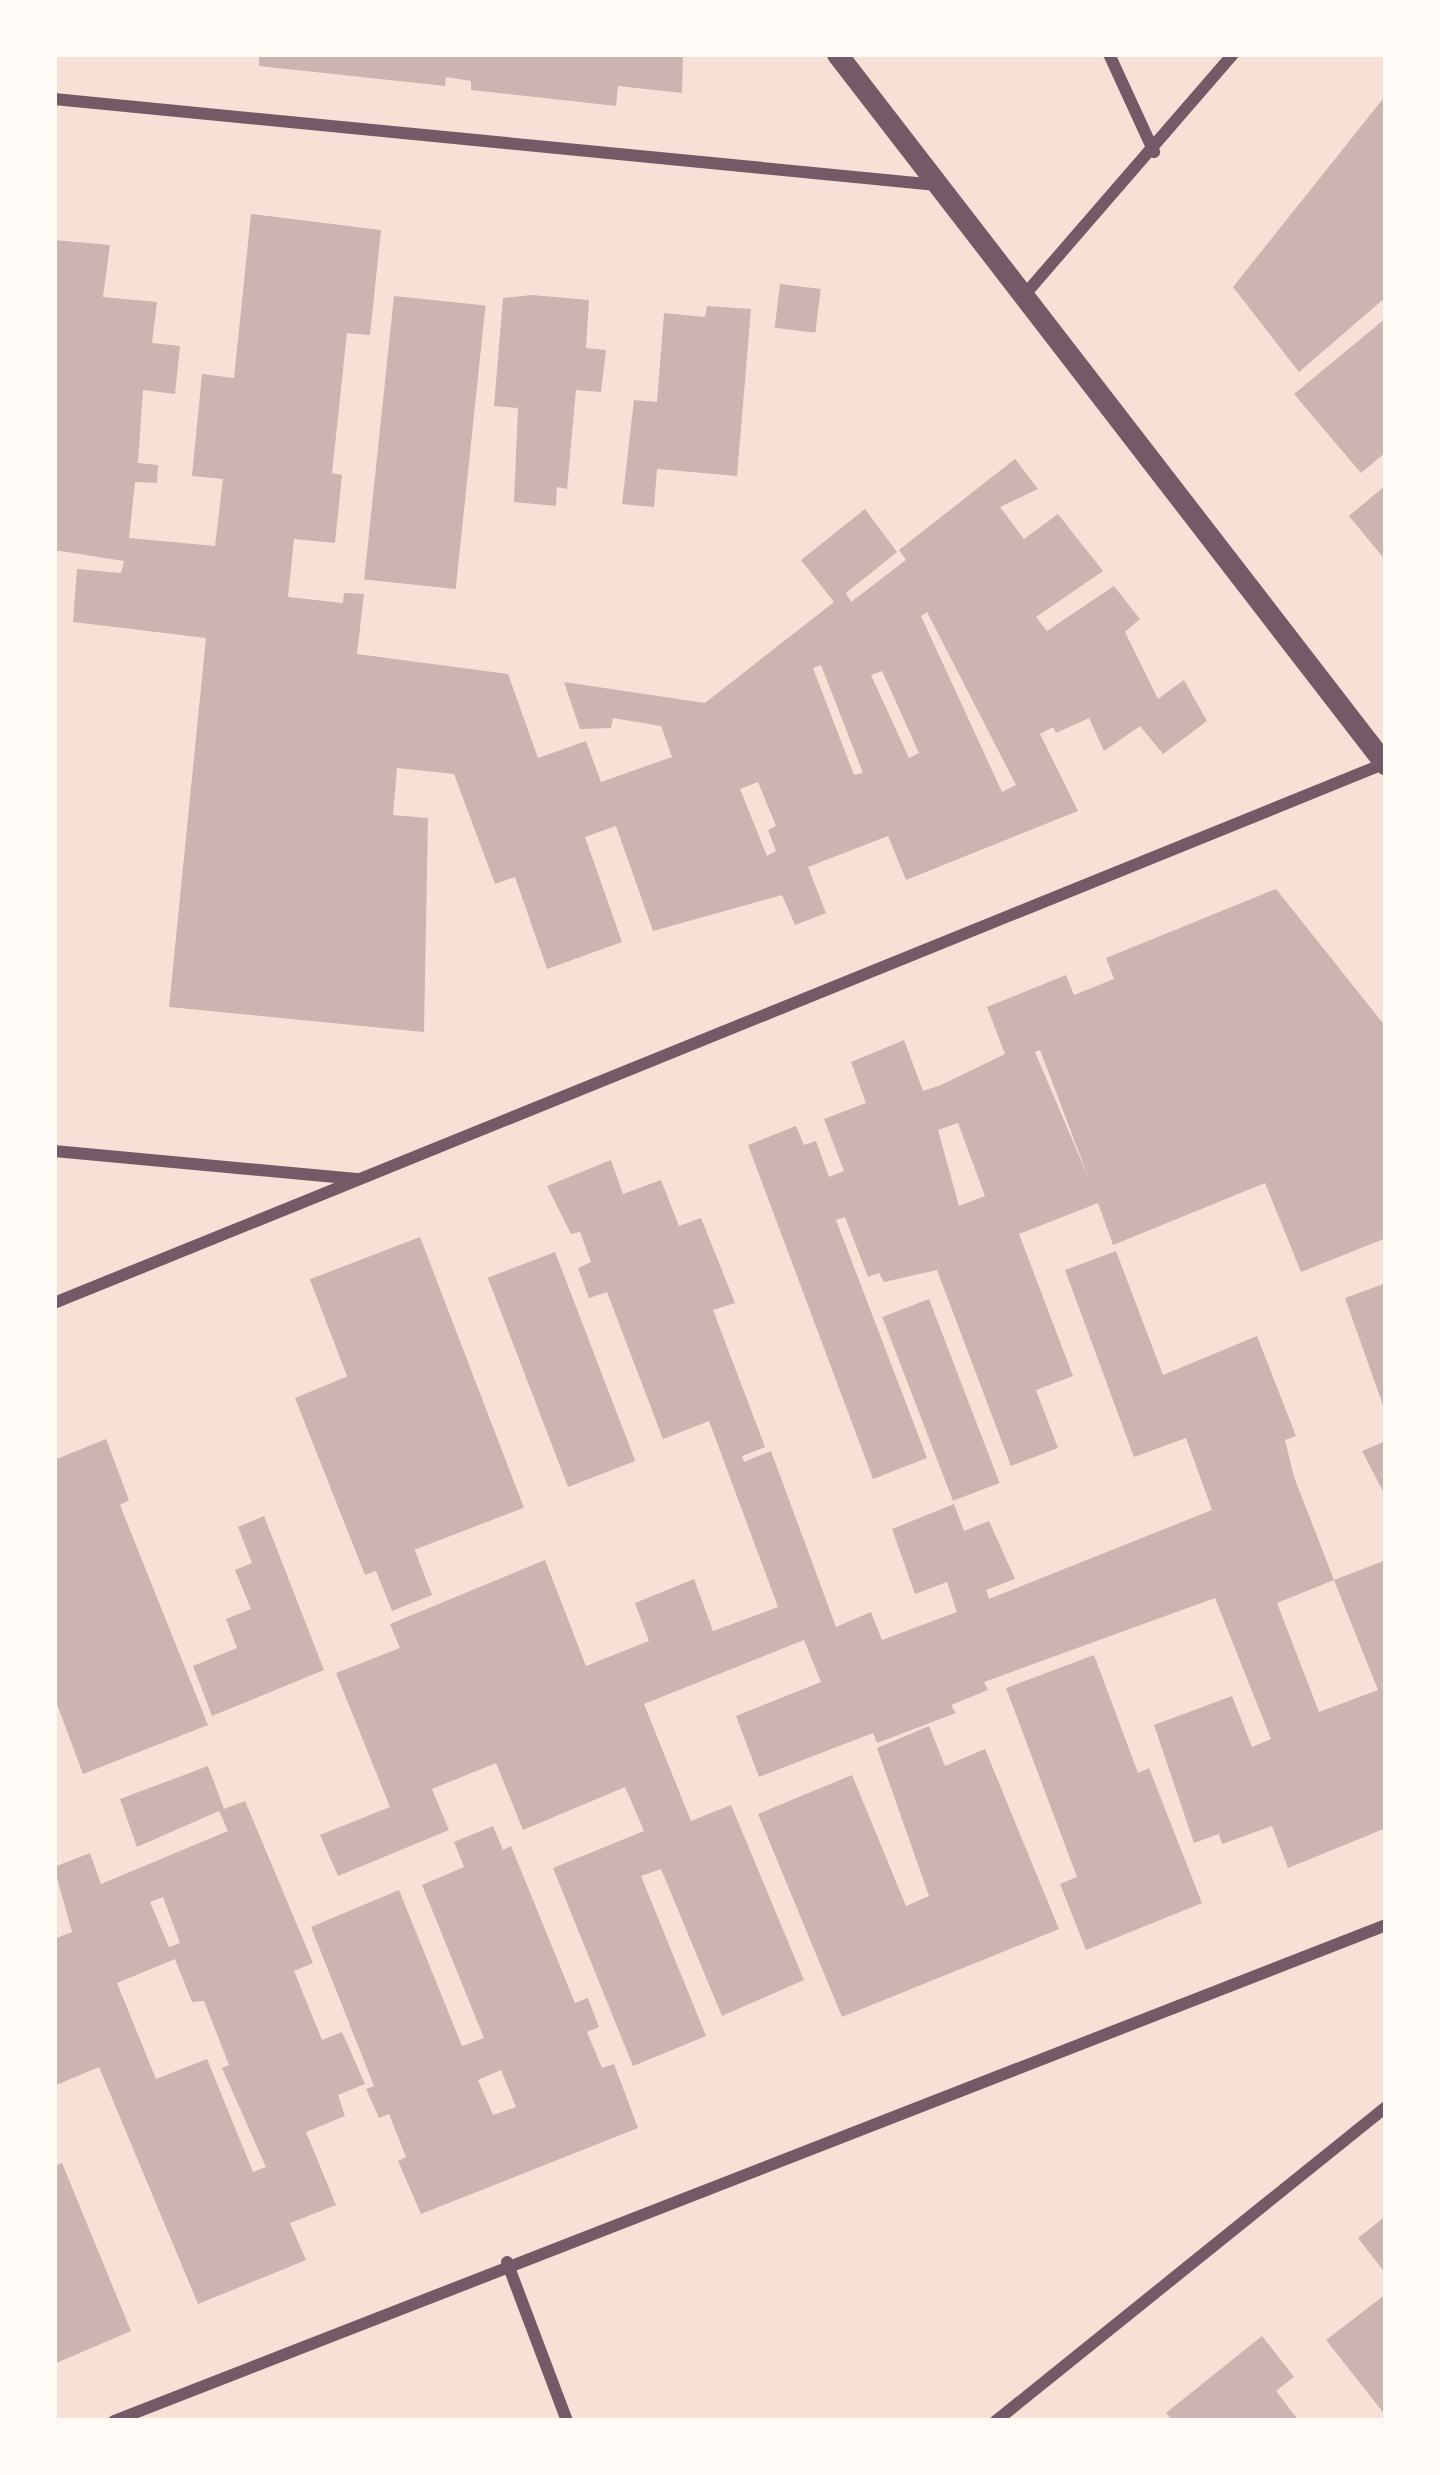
<!DOCTYPE html>
<style>
body{margin:0}
#map{position:relative;width:1440px;height:2475px;overflow:hidden;background:#f7e1d7;font-family:"Public Sans",sans-serif}
div>[style]{position:absolute}
[style*='--x']{left:calc(var(--x)*1px);top:calc(var(--y)*1px);width:calc(var(--w)*1px);rotate:calc(var(--a)*1deg)}
.building>*{inset:0;background:#ccb4b1;transform-origin:0 0}
.minor>*{height:12px;margin:-6px;padding:0 6px;transform-origin:6px;border-radius:6px;background:#755966}
.tertiary>*{height:21px;margin:-10.5px;padding:0 10.5px;transform-origin:10.5px;border-radius:10.5px;background:#755966}
span{translate:-50% -50%;white-space:nowrap;text-align:center;line-height:1.15;-webkit-text-stroke:9px #fffaf5;paint-order:stroke}
.frame{position:absolute;inset:0;border:57px solid #fffaf5;pointer-events:none}
</style>
<div id="map">
<div class="building">
<i style="clip-path:polygon(259px 54px,683px 54px,682px 93px,618px 86px,616px 106px,471px 90px,471px 81px,446px 77px,445px 86px,259px 66px)"></i>
<i style="clip-path:polygon(1386px 95px,1386px 297px,1299px 372px,1233px 287px)"></i>
<i style="clip-path:polygon(evenodd,251px 214px,381px 230px,370px 335px,347px 333px,332px 473px,342px 475px,335px 543px,294px 539px,288px 597px,343px 603px,344px 593px,364px 594px,357px 654px,508px 674px,538px 758px,586px 741px,601px 782px,672px 757px,661px 726px,613px 718px,611px 728px,580px 729px,564px 682px,705px 703px,834px 602px,801px 560px,865px 509px,897px 552px,846px 593px,851px 602px,906px 560px,899px 550px,1015px 459px,1038px 489px,1000px 507px,1024px 539px,1058px 514px,1103px 571px,1036px 617px,1047px 631px,1114px 586px,1140px 619px,1125px 632px,1158px 699px,1184px 680px,1207px 721px,1163px 754px,1140px 726px,1104px 751px,1089px 718px,1056px 733px,1053px 727px,1040px 734px,1078px 811px,906px 880px,888px 836px,808px 867px,826px 913px,795px 925px,782px 895px,653px 931px,616px 826px,585px 837px,622px 942px,547px 969px,515px 877px,495px 884px,454px 774px,397px 768px,393px 815px,428px 818px,424px 1032px,169px 1007px,206px 638px,73px 622px,77px 569px,121px 573px,124px 561px,54px 550px,54px 240px,110px 245px,103px 297px,157px 302px,152px 343px,180px 346px,175px 394px,143px 390px,138px 463px,158px 465px,157px 483px,135px 482px,129px 538px,215px 546px,223px 479px,192px 476px,202px 374px,234px 378px,251px 214px,927px 612px,1016px 785px,1002px 792px,921px 616px,927px 612px,251px 214px,821px 665px,863px 773px,854px 775px,813px 668px,821px 665px,251px 214px,882px 671px,919px 753px,909px 758px,871px 675px,882px 671px,251px 214px,758px 782px,776px 826px,768px 830px,776px 851px,767px 856px,740px 789px,758px 782px)"></i>
<i style="left:780px;top:284px;width:41px;height:44px;rotate:7deg"></i>
<i style="clip-path:polygon(532px 295px,589px 300px,586px 348px,606px 350px,601px 392px,576px 390px,567px 489px,557px 487px,556px 506px,514px 502px,518px 408px,494px 406px,503px 298px)"></i>
<i style="left:394px;top:296px;width:92px;height:285px;rotate:6deg"></i>
<i style="clip-path:polygon(707px 306px,751px 309px,737px 476px,657px 469px,654px 507px,622px 504px,634px 400px,657px 402px,664px 313px,705px 317px)"></i>
<i style="clip-path:polygon(1386px 318px,1386px 452px,1361px 473px,1294px 394px)"></i>
<i style="clip-path:polygon(1386px 485px,1386px 561px,1349px 516px)"></i>
<i style="clip-path:polygon(evenodd,1276px 889px,1386px 1027px,1386px 1238px,1301px 1272px,1265px 1183px,1113px 1245px,1098px 1203px,1019px 1234px,1073px 1376px,1036px 1390px,1058px 1448px,1011px 1466px,937px 1270px,884px 1282px,879px 1273px,868px 1277px,845px 1217px,836px 1220px,927px 1458px,873px 1479px,748px 1145px,796px 1126px,804px 1145px,816px 1141px,829px 1177px,844px 1171px,824px 1119px,866px 1103px,851px 1062px,904px 1040px,923px 1091px,941px 1085px,1005px 1054px,987px 1007px,1066px 975px,1074px 995px,1114px 979px,1106px 958px,1276px 889px,1040px 1050px,1089px 1179px,1035px 1052px,1040px 1050px,1276px 889px,958px 1123px,985px 1196px,959px 1206px,938px 1130px,958px 1123px)"></i>
<i style="clip-path:polygon(evenodd,611px 1160px,623px 1194px,661px 1180px,679px 1226px,701px 1218px,735px 1303px,713px 1310px,765px 1447px,742px 1456px,744px 1462px,771px 1451px,836px 1627px,871px 1612px,882px 1640px,957px 1612px,947px 1582px,915px 1594px,892px 1529px,954px 1504px,964px 1531px,989px 1521px,1015px 1579px,986px 1590px,989px 1599px,1212px 1510px,1186px 1438px,1134px 1457px,1065px 1270px,1116px 1251px,1163px 1375px,1257px 1336px,1296px 1436px,1285px 1440px,1294px 1477px,1334px 1580px,1386px 1560px,1386px 1828px,1288px 1868px,1272px 1826px,1222px 1844px,1219px 1834px,1194px 1843px,1154px 1725px,1232px 1696px,1252px 1747px,1271px 1739px,1215px 1598px,984px 1682px,988px 1690px,951px 1705px,956px 1713px,877px 1743px,873px 1733px,759px 1777px,736px 1716px,821px 1682px,804px 1640px,644px 1704px,691px 1821px,731px 1805px,804px 1980px,722px 2016px,661px 1869px,641px 1876px,706px 2036px,633px 2066px,553px 1868px,644px 1831px,625px 1787px,523px 1830px,496px 1763px,432px 1789px,449px 1830px,338px 1876px,320px 1835px,390px 1807px,336px 1673px,400px 1648px,390px 1624px,545px 1560px,586px 1666px,649px 1641px,635px 1603px,694px 1579px,713px 1631px,778px 1607px,709px 1421px,663px 1439px,607px 1292px,589px 1298px,578px 1268px,591px 1262px,580px 1232px,571px 1234px,547px 1186px,611px 1160px,1334px 1580px,1378px 1690px,1319px 1712px,1277px 1603px,1334px 1580px)"></i>
<i style="left:420px;top:1237px;width:290px;height:118px;rotate:69deg"></i>
<i style="left:555px;top:1252px;width:224px;height:72px;rotate:69deg"></i>
<i style="clip-path:polygon(1386px 1283px,1386px 1410px,1385px 1411px,1345px 1298px)"></i>
<i style="left:929px;top:1299px;width:197px;height:50px;rotate:69deg"></i>
<i style="clip-path:polygon(348px 1376px,432px 1595px,392px 1611px,376px 1571px,365px 1575px,295px 1398px)"></i>
<i style="clip-path:polygon(106px 1439px,129px 1500px,120px 1505px,208px 1725px,83px 1774px,54px 1696px,54px 1460px)"></i>
<i style="clip-path:polygon(1386px 1441px,1386px 1497px,1362px 1451px)"></i>
<i style="clip-path:polygon(264px 1516px,324px 1670px,212px 1716px,193px 1666px,237px 1648px,226px 1619px,251px 1609px,235px 1570px,252px 1563px,238px 1527px)"></i>
<i style="clip-path:polygon(1094px 1655px,1138px 1773px,1149px 1768px,1202px 1903px,1086px 1950px,1060px 1884px,1077px 1877px,1006px 1688px)"></i>
<i style="clip-path:polygon(929px 1726px,945px 1766px,985px 1749px,1059px 1929px,842px 2017px,758px 1814px,852px 1775px,906px 1906px,929px 1896px,877px 1748px)"></i>
<i style="clip-path:polygon(evenodd,208px 1766px,224px 1809px,245px 1801px,313px 1963px,294px 1971px,322px 2040px,342px 2032px,365px 2084px,338px 2095px,345px 2116px,306px 2132px,336px 2205px,290px 2223px,306px 2260px,198px 2304px,99px 2067px,54px 2086px,54px 1939px,72px 1932px,54px 1867px,90px 1853px,101px 1884px,228px 1831px,219px 1811px,137px 1847px,120px 1799px,208px 1766px,163px 1897px,180px 1943px,169px 1947px,150px 1902px,163px 1897px,208px 1766px,175px 1959px,192px 2002px,204px 2001px,229px 2065px,222px 2068px,266px 2167px,253px 2172px,207px 2059px,156px 2079px,117px 1983px,175px 1959px)"></i>
<i style="clip-path:polygon(evenodd,493px 1826px,503px 1850px,511px 1846px,575px 2003px,588px 1998px,599px 2027px,587px 2032px,602px 2068px,614px 2064px,638px 2128px,421px 2214px,398px 2161px,406px 2157px,389px 2114px,379px 2118px,366px 2089px,374px 2086px,311px 1927px,399px 1890px,462px 2046px,484px 2038px,422px 1885px,464px 1867px,454px 1842px,493px 1826px,501px 2070px,516px 2107px,493px 2115px,478px 2080px,501px 2070px)"></i>
<i style="clip-path:polygon(62px 2163px,131px 2331px,54px 2364px,54px 2166px)"></i>
<i style="clip-path:polygon(1386px 2216px,1386px 2274px,1358px 2238px)"></i>
<i style="clip-path:polygon(1386px 2294px,1386px 2416px,1326px 2340px)"></i>
<i style="clip-path:polygon(1262px 2336px,1294px 2377px,1276px 2391px,1299px 2421px,1173px 2421px,1166px 2413px)"></i>
</div>
<div class="minor">
<i style="--x:1109;--y:54;--w:108;--a:65.3"></i>
<i style="--x:54;--y:99;--w:887;--a:5.56"></i>
<i style="--x:1027;--y:292;--w:315;--a:-49.1"></i>
<i style="--x:54;--y:1151;--w:304;--a:5.3"></i>
<i style="--x:54;--y:1303;--w:1437;--a:-22.07"></i>
<i style="--x:507;--y:2262;--w:170;--a:69.3"></i>
<i style="--x:114;--y:2421;--w:1365;--a:-21.3"></i>
<i style="--x:996;--y:2421;--w:501;--a:-38.84"></i>
</div>
<div class="tertiary">
<i style="--x:837;--y:54;--w:898;--a:52.33"></i>
</div>
<div class="frame"></div>
</div>
